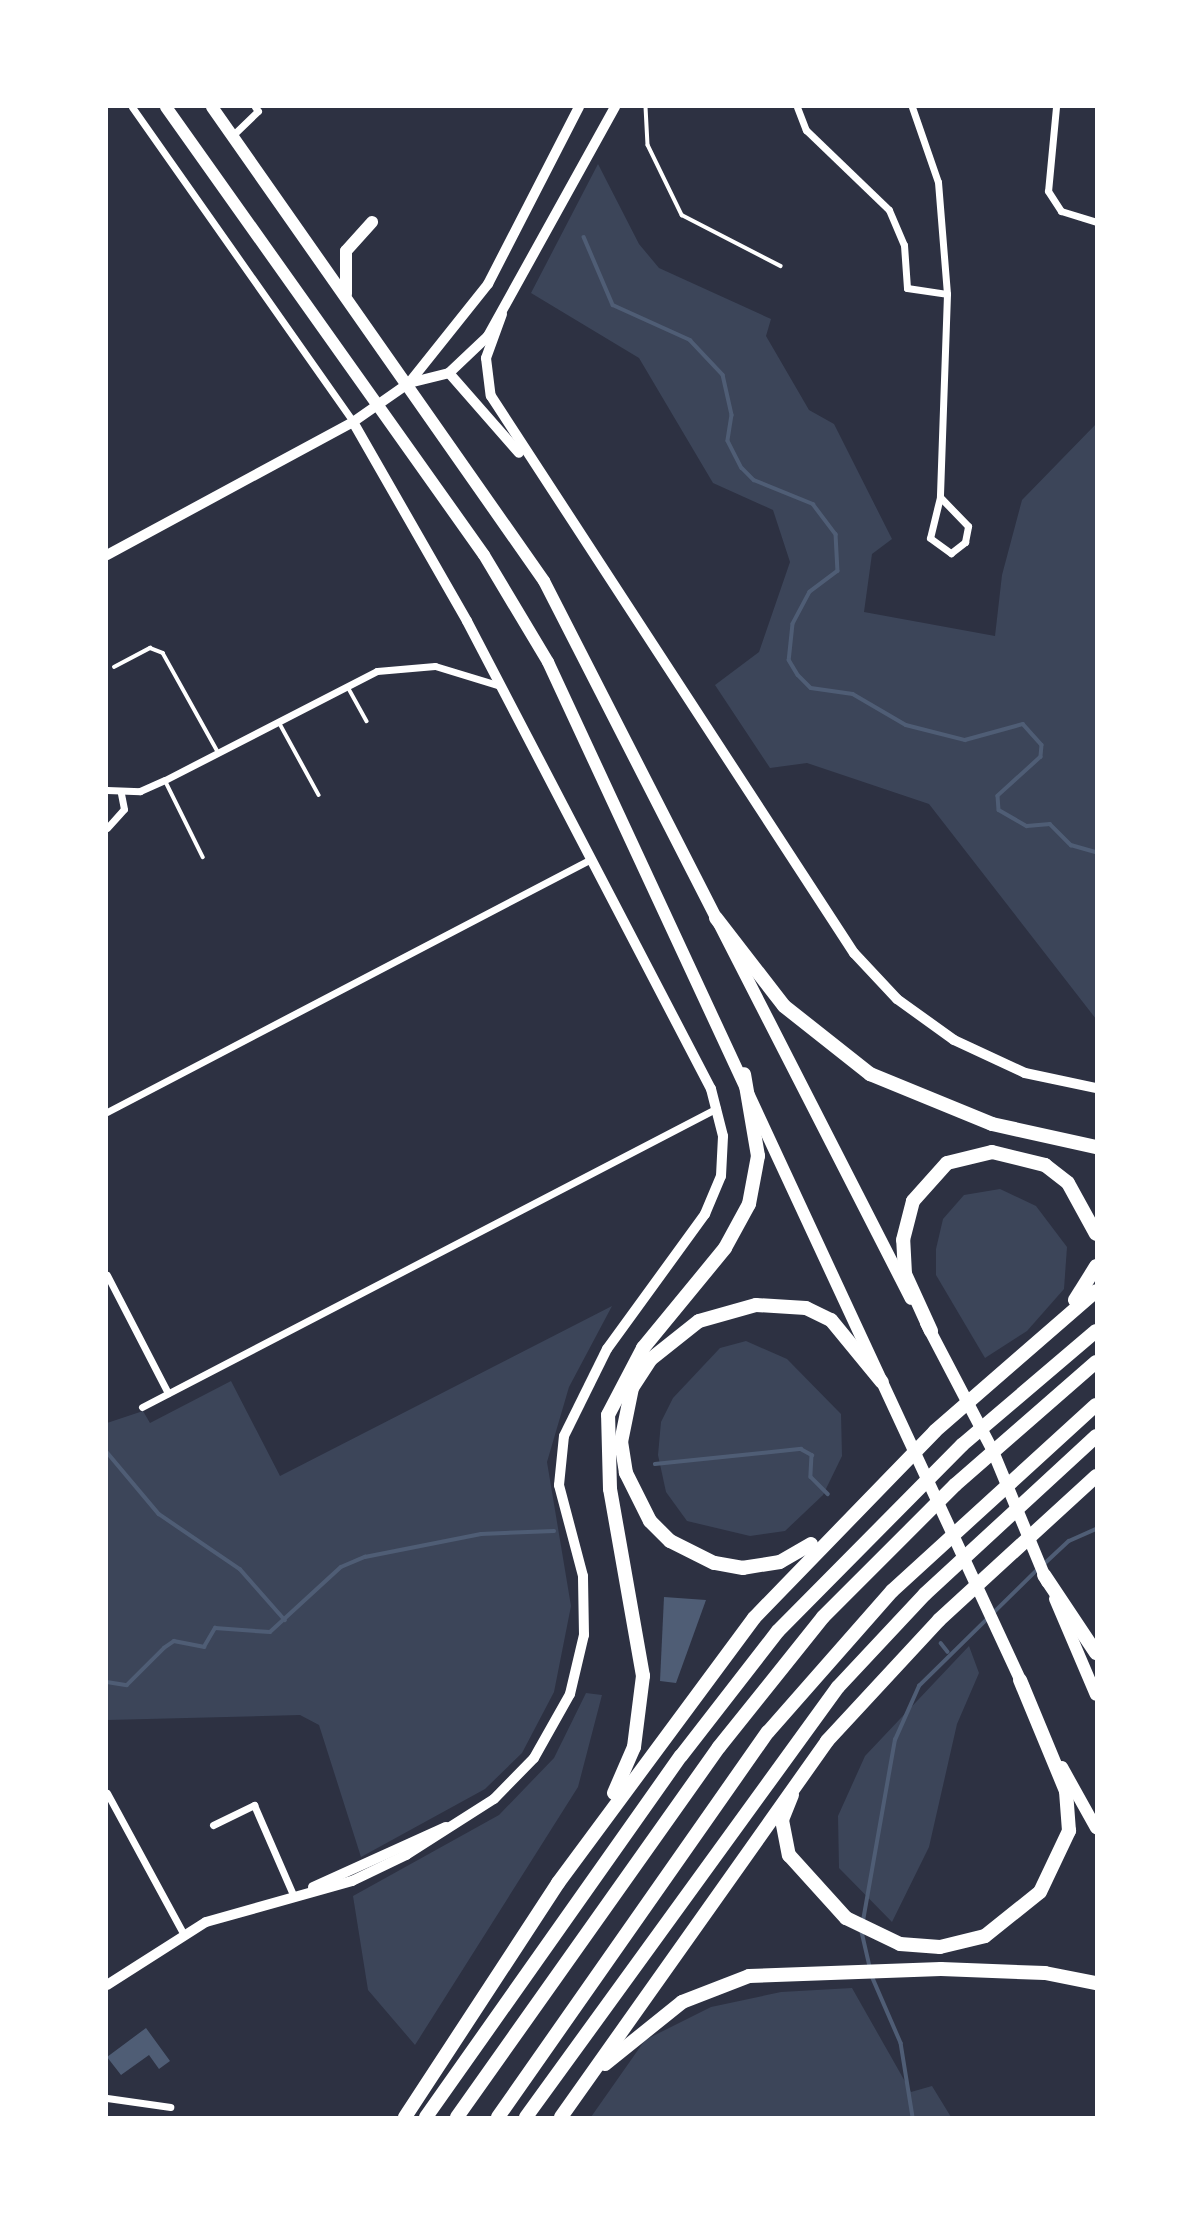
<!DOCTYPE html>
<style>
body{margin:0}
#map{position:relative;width:1203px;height:2224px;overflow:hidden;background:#2d3142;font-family:"Nunito Sans",sans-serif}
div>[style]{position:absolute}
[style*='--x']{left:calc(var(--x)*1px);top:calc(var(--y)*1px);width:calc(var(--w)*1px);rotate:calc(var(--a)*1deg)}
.green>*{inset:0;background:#3c4559}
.water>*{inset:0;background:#4f5d75}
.stream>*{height:3.5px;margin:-1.75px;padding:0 1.75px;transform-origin:1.75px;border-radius:1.75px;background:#4f5d75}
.service>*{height:3.5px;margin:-1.75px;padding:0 1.75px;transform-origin:1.75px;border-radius:1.75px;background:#fff}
.minor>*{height:7px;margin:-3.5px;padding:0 3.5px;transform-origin:3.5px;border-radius:3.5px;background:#fff}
.tertiary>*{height:10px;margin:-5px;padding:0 5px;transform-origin:5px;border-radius:5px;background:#fff}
.secondary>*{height:10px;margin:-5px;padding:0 5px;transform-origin:5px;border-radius:5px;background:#fff}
.primary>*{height:12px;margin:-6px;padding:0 6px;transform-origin:6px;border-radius:6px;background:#fff}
.motorway>*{height:14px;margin:-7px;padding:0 7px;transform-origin:7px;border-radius:7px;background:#fff}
span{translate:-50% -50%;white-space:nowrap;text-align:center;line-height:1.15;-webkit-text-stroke:7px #fff;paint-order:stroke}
.frame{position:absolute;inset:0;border:108px solid #fff;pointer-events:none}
</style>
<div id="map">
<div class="green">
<i style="clip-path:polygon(598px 164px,639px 244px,659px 268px,771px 319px,766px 336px,809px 410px,834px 424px,892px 539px,872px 554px,864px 612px,995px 636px,1002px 575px,1022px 500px,1096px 424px,1096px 1019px,929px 804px,807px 763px,770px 768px,715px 685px,759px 652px,790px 562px,773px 510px,713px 483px,639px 358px,531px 293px)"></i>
<i style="clip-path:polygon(1000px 1189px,1036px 1206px,1067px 1247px,1064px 1289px,1027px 1331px,985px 1358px,936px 1275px,936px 1249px,943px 1219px,964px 1195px)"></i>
<i style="clip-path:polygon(612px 1306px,569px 1387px,547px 1462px,571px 1606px,554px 1692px,522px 1753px,485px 1789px,361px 1857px,319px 1725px,300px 1715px,107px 1720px,107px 1423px,143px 1411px,150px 1423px,231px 1381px,280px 1476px)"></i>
<i style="clip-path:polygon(746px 1341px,787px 1359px,841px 1414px,842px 1456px,823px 1495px,785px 1531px,750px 1536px,687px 1521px,666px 1492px,658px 1455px,661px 1422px,673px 1398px,720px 1348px)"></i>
<i style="clip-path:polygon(969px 1646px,979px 1673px,957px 1724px,929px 1847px,892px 1922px,839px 1868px,838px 1816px,865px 1756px)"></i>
<i style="clip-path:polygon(586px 1693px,602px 1695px,578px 1787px,415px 2045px,368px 1990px,353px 1896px,499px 1815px,554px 1758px)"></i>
<i style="clip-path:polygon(852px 1988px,911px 2092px,932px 2086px,951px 2117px,591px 2117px,645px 2040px,711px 2007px,781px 1992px)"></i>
</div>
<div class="water">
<i style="clip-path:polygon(664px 1597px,706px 1600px,676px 1683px,660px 1681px)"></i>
<i style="clip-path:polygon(146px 2028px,170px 2061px,159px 2069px,149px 2055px,121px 2075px,107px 2057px)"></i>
</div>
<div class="stream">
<i style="--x:584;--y:237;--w:74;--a:66.9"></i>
<i style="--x:613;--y:305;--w:85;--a:24.4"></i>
<i style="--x:690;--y:340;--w:48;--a:46.7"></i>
<i style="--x:723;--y:375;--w:41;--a:77.3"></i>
<i style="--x:732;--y:415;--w:26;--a:99"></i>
<i style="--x:728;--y:441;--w:30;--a:63"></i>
<i style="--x:742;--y:468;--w:17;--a:45"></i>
<i style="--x:754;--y:480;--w:64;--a:22.1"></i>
<i style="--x:813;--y:504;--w:38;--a:53"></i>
<i style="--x:836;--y:534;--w:37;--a:87"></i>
<i style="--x:838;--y:571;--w:35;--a:143"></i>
<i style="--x:810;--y:592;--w:36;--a:118"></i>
<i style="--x:793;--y:624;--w:36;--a:96"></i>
<i style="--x:789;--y:660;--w:17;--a:59"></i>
<i style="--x:798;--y:675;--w:18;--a:45"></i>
<i style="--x:811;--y:688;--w:42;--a:8.1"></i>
<i style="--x:853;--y:694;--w:61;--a:30.3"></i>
<i style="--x:906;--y:725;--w:61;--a:14.3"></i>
<i style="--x:965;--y:740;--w:60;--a:-15.4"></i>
<i style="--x:1023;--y:724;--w:28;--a:48"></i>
<i style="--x:1042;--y:745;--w:12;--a:95"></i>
<i style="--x:1041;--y:757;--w:58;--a:137.8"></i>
<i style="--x:998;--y:796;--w:14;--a:86"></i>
<i style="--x:999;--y:810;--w:32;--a:30"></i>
<i style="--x:1027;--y:826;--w:23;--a:-5"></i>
<i style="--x:1050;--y:824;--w:30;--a:45"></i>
<i style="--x:1071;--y:845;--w:26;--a:16"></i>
<i style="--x:107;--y:1452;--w:81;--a:50"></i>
<i style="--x:159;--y:1514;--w:98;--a:34.2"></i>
<i style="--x:240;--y:1569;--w:68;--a:48.6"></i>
<i style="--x:655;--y:1464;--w:147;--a:-5.9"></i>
<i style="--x:801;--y:1449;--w:13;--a:29"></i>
<i style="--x:812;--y:1455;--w:22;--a:93"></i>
<i style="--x:811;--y:1477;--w:24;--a:45"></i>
<i style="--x:1043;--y:1565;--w:35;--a:-43"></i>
<i style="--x:1069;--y:1541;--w:30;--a:-24"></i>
<i style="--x:941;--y:1643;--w:11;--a:52"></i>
<i style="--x:107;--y:1682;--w:20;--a:9"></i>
<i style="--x:127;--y:1685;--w:52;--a:-45"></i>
<i style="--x:164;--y:1648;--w:12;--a:-35"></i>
<i style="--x:174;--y:1641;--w:31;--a:11"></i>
<i style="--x:204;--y:1647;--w:22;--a:-60"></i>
<i style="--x:215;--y:1628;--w:55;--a:4.2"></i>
<i style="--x:270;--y:1632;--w:96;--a:-42.5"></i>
<i style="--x:341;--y:1567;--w:26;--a:-23"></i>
<i style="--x:365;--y:1557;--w:118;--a:-11.2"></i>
<i style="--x:481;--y:1534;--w:73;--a:-2.4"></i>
<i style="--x:863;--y:1921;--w:184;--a:-80"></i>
<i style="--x:895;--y:1740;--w:59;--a:-66"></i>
<i style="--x:919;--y:1686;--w:165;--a:-44.5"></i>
<i style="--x:862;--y:1932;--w:37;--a:77"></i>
<i style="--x:872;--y:1976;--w:73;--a:66.6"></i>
<i style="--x:901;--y:2043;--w:75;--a:80.8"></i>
</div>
<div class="service">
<i style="--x:646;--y:107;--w:38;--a:87"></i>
<i style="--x:648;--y:145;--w:78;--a:64.1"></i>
<i style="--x:682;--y:215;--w:111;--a:27.3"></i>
<i style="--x:114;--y:667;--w:41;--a:-27.8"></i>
<i style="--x:150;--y:648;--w:14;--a:21"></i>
<i style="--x:163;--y:653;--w:113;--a:60.9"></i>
<i style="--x:348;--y:687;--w:39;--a:61"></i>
<i style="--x:279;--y:722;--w:83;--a:61.3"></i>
<i style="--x:165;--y:780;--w:86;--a:63.7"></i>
</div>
<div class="minor">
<i style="--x:132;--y:107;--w:385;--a:54.9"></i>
<i style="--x:797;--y:107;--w:25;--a:69"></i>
<i style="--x:806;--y:130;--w:115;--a:43.9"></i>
<i style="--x:889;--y:210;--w:38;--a:67"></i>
<i style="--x:904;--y:245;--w:43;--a:86"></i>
<i style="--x:907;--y:288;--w:40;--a:8.5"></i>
<i style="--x:947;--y:294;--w:203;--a:92"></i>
<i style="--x:940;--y:497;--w:42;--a:103.7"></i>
<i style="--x:930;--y:538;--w:26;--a:36"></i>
<i style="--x:951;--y:553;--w:18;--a:-38"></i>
<i style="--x:965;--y:542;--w:16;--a:-79"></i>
<i style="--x:968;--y:526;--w:40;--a:-134"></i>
<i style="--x:912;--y:107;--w:79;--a:70.9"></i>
<i style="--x:938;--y:182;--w:112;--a:85.4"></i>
<i style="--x:1056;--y:107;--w:84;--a:95.4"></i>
<i style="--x:1048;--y:191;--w:24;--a:57"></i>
<i style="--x:1061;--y:211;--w:37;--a:17"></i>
<i style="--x:232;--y:136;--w:36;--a:-44"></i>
<i style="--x:258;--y:111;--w:5;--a:-127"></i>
<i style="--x:107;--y:790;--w:33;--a:2"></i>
<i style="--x:140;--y:791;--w:27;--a:-24"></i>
<i style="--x:165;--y:780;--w:238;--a:-27.2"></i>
<i style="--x:377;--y:671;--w:58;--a:-4.9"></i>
<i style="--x:435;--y:666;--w:69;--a:16.9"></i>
<i style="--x:107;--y:828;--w:25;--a:-48"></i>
<i style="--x:124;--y:809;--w:16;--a:-101"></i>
<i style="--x:107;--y:1112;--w:546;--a:-27.6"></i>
<i style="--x:107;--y:1275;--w:133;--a:62.7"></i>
<i style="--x:142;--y:1407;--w:648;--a:-27.47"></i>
<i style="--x:107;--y:1793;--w:159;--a:61.5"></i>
<i style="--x:213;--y:1825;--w:46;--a:-26"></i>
<i style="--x:254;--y:1805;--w:100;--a:66.5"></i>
<i style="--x:107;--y:2098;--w:64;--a:8.1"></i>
</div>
<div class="tertiary">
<i style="--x:502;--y:314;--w:47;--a:110"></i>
<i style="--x:486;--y:358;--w:38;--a:83"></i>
<i style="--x:491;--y:396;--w:665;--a:56.91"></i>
<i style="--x:854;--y:953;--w:63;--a:46.9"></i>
<i style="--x:897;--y:999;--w:70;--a:35.7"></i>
<i style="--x:954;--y:1040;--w:78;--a:24.9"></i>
<i style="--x:1025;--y:1073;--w:73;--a:11.9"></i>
<i style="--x:449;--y:373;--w:106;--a:48.8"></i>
<i style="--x:409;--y:383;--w:41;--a:-14"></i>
<i style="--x:449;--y:373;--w:54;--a:-43.5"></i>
<i style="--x:488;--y:336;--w:262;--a:-61"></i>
<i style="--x:409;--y:383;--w:127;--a:-51.4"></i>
<i style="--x:488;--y:284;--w:199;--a:-62.8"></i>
<i style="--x:313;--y:1887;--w:146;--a:-24.3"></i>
<i style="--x:107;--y:1985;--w:117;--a:-32.5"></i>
<i style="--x:206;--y:1922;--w:152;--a:-15.7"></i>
<i style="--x:352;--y:1881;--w:60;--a:-25.7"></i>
<i style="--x:406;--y:1855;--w:104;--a:-32.5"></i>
<i style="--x:494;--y:1799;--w:57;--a:-45.7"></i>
<i style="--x:534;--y:1758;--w:73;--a:-60.6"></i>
<i style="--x:570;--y:1694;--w:61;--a:-76.7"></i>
<i style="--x:584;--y:1635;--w:59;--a:-91"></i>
<i style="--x:583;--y:1576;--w:94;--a:-104.8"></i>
<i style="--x:559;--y:1485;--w:49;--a:-84.2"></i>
<i style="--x:564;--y:1436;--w:97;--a:-63.7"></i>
<i style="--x:607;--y:1349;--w:167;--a:-54"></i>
<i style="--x:705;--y:1214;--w:41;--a:-67.2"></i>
<i style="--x:721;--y:1176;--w:40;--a:-87.1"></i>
<i style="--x:723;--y:1136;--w:49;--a:-104.3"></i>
<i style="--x:711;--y:1089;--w:528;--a:-117.54"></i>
<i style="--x:467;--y:621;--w:229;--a:-119.8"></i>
</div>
<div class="secondary">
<i style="--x:107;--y:555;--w:280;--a:-28.4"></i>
<i style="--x:353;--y:422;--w:68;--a:-34.9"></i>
</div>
<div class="primary">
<i style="--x:166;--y:107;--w:549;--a:54.63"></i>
<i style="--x:484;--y:555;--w:125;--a:59.1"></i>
<i style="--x:548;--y:662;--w:1131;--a:65.11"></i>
<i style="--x:212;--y:107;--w:579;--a:54.99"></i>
<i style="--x:544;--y:581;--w:806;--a:62.93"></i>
<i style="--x:346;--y:294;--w:43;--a:-90"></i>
<i style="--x:346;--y:251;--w:39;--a:-48"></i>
<i style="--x:926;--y:1323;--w:142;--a:62.4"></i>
<i style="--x:992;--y:1449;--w:144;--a:67.5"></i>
<i style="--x:1055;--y:1599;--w:104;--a:66.9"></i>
<i style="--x:1062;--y:1767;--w:70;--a:60.9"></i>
</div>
<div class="motorway">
<i style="--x:716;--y:918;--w:111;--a:52.3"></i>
<i style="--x:784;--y:1006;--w:110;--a:38.3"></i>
<i style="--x:870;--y:1074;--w:132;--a:22.3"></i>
<i style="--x:992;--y:1124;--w:107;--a:12.5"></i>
<i style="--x:1075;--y:1300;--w:40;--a:-58"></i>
<i style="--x:931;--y:1331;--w:63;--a:-114.5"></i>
<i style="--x:905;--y:1274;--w:34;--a:-93"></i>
<i style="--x:903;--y:1240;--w:40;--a:-75.6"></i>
<i style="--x:913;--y:1201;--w:51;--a:-48.2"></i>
<i style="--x:947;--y:1163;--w:46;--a:-13.7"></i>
<i style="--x:992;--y:1152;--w:55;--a:13.8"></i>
<i style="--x:1045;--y:1165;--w:29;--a:38"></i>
<i style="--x:1068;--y:1183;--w:58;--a:61.2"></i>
<i style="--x:811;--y:1544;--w:36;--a:150"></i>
<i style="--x:780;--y:1562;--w:37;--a:171"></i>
<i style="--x:743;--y:1568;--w:29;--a:-170"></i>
<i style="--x:714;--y:1563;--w:49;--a:-153.4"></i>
<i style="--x:670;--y:1541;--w:28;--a:-135"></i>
<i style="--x:650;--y:1521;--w:54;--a:-116.6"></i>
<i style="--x:626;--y:1473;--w:31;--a:-99"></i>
<i style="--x:621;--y:1442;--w:55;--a:-78.5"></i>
<i style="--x:632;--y:1388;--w:35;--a:-57"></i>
<i style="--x:651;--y:1359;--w:61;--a:-38.4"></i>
<i style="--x:699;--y:1321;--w:59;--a:-15.7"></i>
<i style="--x:756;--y:1305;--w:50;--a:3.4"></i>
<i style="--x:806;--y:1308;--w:28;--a:26"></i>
<i style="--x:831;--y:1320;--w:80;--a:50.6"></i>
<i style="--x:1044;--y:1575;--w:94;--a:56.3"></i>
<i style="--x:614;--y:1793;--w:50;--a:-66.5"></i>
<i style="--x:634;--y:1747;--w:72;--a:-82.8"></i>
<i style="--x:643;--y:1676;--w:190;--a:-100"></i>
<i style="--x:610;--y:1489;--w:74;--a:-91.5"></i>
<i style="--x:608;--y:1415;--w:76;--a:-62.4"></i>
<i style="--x:643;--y:1348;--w:129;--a:-50.6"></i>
<i style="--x:725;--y:1248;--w:50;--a:-61.4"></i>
<i style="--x:749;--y:1204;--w:49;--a:-79.4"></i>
<i style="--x:758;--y:1156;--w:83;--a:-99.7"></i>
<i style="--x:792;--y:1795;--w:27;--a:112"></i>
<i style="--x:782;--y:1820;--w:36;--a:79"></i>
<i style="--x:789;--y:1855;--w:85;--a:47.9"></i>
<i style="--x:846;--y:1918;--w:60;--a:25.7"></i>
<i style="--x:900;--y:1944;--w:40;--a:4.3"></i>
<i style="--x:940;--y:1947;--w:46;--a:-13.7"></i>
<i style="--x:985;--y:1936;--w:70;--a:-38.7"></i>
<i style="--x:1040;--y:1892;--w:68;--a:-64.6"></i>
<i style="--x:1069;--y:1831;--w:40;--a:-94.3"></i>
<i style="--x:1066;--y:1791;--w:120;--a:-112.5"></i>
<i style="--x:605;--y:2064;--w:99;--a:-38.8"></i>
<i style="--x:682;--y:2002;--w:72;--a:-21.2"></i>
<i style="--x:749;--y:1976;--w:192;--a:-2.1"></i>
<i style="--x:941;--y:1969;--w:104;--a:2.2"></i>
<i style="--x:1045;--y:1973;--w:52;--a:11.1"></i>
<i style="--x:405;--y:2117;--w:280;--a:-56.8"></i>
<i style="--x:558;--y:1883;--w:330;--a:-53.5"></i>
<i style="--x:754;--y:1618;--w:260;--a:-45.9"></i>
<i style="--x:935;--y:1431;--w:213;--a:-41"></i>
<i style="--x:426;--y:2117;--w:442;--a:-54.8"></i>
<i style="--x:681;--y:1756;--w:158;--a:-52.2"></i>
<i style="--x:778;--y:1631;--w:262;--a:-45.3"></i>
<i style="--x:962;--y:1445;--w:176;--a:-40.4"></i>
<i style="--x:457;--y:2117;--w:453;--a:-54.7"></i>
<i style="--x:719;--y:1747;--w:166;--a:-51.3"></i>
<i style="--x:823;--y:1617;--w:187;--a:-45"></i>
<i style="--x:955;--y:1485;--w:187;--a:-41.1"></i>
<i style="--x:498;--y:2117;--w:470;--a:-55"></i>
<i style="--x:768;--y:1732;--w:188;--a:-48.7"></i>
<i style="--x:892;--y:1591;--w:276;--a:-42.4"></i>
<i style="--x:526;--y:2117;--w:531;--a:-54.04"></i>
<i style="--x:838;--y:1687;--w:127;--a:-46.9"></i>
<i style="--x:925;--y:1594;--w:233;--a:-42.7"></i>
<i style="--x:561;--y:2117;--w:461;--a:-54.7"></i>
<i style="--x:827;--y:1741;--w:165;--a:-47.2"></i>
<i style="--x:939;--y:1620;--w:213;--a:-42.5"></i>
</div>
<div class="frame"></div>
</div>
